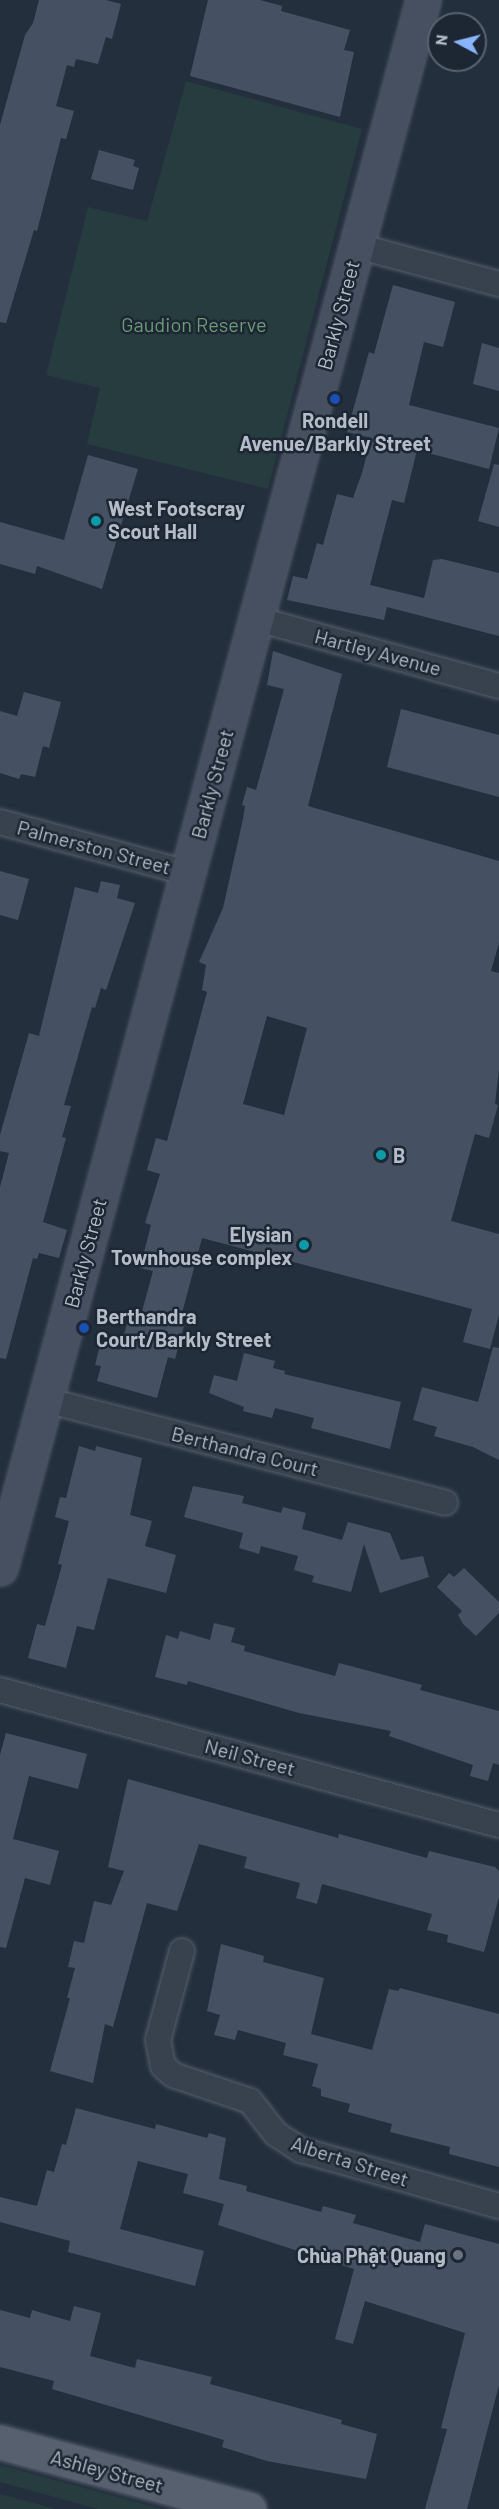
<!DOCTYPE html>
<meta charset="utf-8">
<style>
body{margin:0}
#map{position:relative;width:499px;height:2509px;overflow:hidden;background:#242f3e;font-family:Barlow,sans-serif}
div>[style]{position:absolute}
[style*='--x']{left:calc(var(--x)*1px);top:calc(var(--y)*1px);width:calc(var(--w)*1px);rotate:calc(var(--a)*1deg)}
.green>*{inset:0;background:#263c3f}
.building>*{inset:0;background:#455162}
.roads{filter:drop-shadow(0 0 2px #565f6c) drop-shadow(0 0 2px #565f6c)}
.street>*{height:24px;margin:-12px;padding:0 12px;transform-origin:12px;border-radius:12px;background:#38414e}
.secondary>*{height:33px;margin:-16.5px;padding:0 16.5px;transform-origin:16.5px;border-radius:16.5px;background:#465061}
.primary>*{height:33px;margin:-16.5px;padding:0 16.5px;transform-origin:16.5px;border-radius:16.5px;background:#56606e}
.dots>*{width:16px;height:16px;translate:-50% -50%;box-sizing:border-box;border:3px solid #1d2633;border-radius:50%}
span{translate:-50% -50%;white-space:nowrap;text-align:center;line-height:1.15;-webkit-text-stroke:5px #1d2633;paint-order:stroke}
.street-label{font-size:20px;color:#b4bcc9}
.park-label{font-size:20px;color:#6b9a76}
.poi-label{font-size:20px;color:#b4bcc9;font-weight:700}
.left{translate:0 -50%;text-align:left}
.right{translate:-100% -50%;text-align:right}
.north{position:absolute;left:427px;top:12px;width:60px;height:60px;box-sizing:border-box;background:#1d2633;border:2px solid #59626f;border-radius:50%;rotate:277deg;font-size:16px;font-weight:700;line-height:24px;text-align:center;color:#b4bcc9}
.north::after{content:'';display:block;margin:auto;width:21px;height:27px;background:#8ab4f8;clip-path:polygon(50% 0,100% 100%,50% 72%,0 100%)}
</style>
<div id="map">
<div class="green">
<i style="clip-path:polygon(186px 81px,362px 129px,268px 489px,87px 444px,100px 388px,46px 375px,88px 207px,147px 221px)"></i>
<i style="clip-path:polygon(0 2465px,162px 2509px,98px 2509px,0 2482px)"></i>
<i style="clip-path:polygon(0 2494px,56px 2509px,0 2509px)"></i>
</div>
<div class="building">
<i style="clip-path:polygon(39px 0,106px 0,121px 4px,112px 39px,106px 37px,98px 64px,76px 59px,74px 67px,67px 65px,56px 106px,74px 111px,66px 139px,61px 138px,37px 231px,34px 230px,6px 323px,0 322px,0 125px,25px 35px,33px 23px)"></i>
<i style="clip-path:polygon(208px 0,260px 0,282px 6px,281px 11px,350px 30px,344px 50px,354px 52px,340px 117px,190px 76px)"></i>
<i style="clip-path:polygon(99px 150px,135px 160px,133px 166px,139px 168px,133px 190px,91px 179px)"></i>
<i style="clip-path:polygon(393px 285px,455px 302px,443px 347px,424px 342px,409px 405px,499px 428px,489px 469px,417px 450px,404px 503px,392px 500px,370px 585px,424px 598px,433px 560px,442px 559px,499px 573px,499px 636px,387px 607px,384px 620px,287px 600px,293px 576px,307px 579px,317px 543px,323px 545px,337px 494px,353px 498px,362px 473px,371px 438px,347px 432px,369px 352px,374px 354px)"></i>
<i style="clip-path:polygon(482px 343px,499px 348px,499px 391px,473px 384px)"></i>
<i style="clip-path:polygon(88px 455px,138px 469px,102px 589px,37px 566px,35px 574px,0 564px,0 522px,64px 540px)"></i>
<i style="clip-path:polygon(494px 464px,499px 465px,499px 527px,478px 521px)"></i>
<i style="clip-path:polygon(evenodd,273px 651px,342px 674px,308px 806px,499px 861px,499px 943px,491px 971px,499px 973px,499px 1069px,495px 1104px,498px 1105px,489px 1138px,475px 1134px,451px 1221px,499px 1234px,499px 1315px,490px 1349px,463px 1342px,472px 1309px,202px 1238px,181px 1317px,186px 1319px,175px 1359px,168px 1357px,157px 1398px,97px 1381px,101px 1366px,95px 1365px,100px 1345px,120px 1350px,129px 1316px,140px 1319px,153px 1271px,140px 1268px,151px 1225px,145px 1223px,160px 1174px,147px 1170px,156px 1138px,167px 1141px,207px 992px,202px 990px,206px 965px,199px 962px,223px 908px,243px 819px,245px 806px,242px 805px,247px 787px,256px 790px,284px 689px,267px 685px,273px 651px,267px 1016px,307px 1028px,284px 1115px,243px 1104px,267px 1016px)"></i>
<i style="clip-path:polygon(24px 692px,61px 702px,49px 748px,43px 746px,35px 777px,21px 774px,19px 779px,0 773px,0 711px,17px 716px)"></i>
<i style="clip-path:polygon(401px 709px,499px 735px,499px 797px,387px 767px)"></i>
<i style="clip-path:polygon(0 871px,29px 879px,18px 920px,0 915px)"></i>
<i style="clip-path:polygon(101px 881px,120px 885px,117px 898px,135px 903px,106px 990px,101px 988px,95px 1008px,92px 1007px,64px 1105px,71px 1106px,62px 1137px,66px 1138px,43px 1222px,67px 1230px,59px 1258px,39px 1253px,37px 1259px,33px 1258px,6px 1359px,0 1358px,0 1187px,9px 1153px,0 1151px,0 1135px,29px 1033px,39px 1036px,75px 887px,98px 893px)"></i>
<i style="clip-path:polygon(493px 1347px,499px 1348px,499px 1460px,473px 1447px,434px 1436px,437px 1427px,413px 1420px,422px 1387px,478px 1402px)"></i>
<i style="clip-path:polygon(244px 1353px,275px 1361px,273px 1368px,285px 1371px,284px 1374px,401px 1402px,390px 1449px,311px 1428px,314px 1418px,275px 1408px,272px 1418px,243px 1411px,244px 1407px,209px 1393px,214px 1375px,237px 1381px)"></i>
<i style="clip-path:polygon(79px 1446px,95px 1451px,96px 1446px,142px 1458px,130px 1515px,152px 1521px,145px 1546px,176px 1555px,166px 1593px,108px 1578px,94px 1630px,77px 1626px,66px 1668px,28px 1658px,37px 1624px,45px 1626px,62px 1565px,58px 1564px,69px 1521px,55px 1517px,60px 1497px,66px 1498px)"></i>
<i style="clip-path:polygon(193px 1486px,244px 1496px,242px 1503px,281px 1513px,283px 1507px,306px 1513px,302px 1529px,342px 1540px,348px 1522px,390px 1533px,401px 1560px,423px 1556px,429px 1577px,380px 1593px,364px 1544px,351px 1592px,312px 1582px,314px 1576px,294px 1570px,298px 1556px,261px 1546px,259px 1554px,239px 1548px,243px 1533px,184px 1517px)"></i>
<i style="clip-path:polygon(464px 1568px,499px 1602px,499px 1613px,476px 1636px,463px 1624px,458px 1615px,462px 1611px,437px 1587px,449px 1573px,454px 1577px)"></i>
<i style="clip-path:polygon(214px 1623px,235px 1628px,231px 1642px,245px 1646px,244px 1651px,335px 1676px,339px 1663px,422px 1685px,420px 1690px,499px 1711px,499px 1765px,493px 1763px,488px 1781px,470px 1776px,473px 1765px,389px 1736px,391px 1731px,299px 1713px,188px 1681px,187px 1685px,155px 1677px,166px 1635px,178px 1639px,180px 1631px,210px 1640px)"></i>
<i style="clip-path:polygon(6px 1733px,87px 1754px,78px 1789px,29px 1776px,13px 1839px,59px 1851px,50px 1885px,25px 1878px,6px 1948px,0 1947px,0 1755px)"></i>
<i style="clip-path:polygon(128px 1779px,338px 1838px,339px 1834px,427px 1858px,429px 1851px,495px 1867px,499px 1871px,499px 1897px,484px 1952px,447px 1942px,448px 1935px,427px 1930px,432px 1914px,322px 1884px,317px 1904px,296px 1898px,300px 1883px,244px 1868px,247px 1857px,199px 1844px,177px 1911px,147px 1903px,113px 2027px,105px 2024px,93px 2083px,50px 2071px,70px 1998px,67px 1998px,75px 1968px,68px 1967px,74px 1941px,84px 1943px,94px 1901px,111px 1905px,124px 1871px,108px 1867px)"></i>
<i style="clip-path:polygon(221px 1944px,264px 1956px,263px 1962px,324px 1978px,311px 2034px,372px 2050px,389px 1989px,398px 1991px,400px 1988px,499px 2014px,499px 2167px,449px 2154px,450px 2147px,390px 2132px,392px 2124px,348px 2112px,350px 2104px,321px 2096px,321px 2089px,312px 2086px,318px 2064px,283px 2055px,286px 2043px,238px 2030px,235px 2040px,214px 2035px,220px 2015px,207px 2011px)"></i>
<i style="clip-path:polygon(76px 2108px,155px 2129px,156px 2124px,207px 2138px,209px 2133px,226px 2138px,219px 2179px,247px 2186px,246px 2191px,321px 2212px,323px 2206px,356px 2215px,353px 2223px,420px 2242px,425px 2224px,499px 2244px,499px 2385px,467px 2509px,425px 2509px,447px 2429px,441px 2428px,465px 2333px,365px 2301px,353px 2344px,335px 2339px,354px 2269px,218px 2225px,224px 2204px,183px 2193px,188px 2174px,138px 2161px,120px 2229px,204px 2251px,195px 2286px,68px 2252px,70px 2241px,0 2222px,0 2197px,37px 2206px,47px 2170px,54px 2172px,62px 2144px,66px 2145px)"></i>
<i style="clip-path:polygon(74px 2306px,101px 2313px,90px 2356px,135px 2368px,137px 2359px,212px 2377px,210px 2384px,342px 2420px,341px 2424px,377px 2434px,366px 2479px,267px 2461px,222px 2447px,224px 2440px,52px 2389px,54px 2381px,0 2367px,0 2310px,30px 2318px,32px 2310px,70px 2321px)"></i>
</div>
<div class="roads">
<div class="street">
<i style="--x:357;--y:246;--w:147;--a:15"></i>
<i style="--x:257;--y:619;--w:251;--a:15.5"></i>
<i style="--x:0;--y:822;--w:195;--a:15.2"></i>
<i style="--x:45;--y:1400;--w:413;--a:14.4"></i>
<i style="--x:0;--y:1690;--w:517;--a:15.14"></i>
<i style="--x:182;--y:1951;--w:92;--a:105.1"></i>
<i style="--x:158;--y:2040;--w:26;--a:79"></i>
<i style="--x:163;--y:2066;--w:13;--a:42"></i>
<i style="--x:173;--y:2075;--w:81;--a:18.7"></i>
<i style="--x:250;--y:2101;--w:42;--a:51.8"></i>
<i style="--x:276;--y:2134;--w:30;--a:33"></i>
<i style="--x:301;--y:2150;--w:206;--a:15.8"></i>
</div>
<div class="secondary">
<i style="--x:0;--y:1568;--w:1624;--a:-74.9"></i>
</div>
<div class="primary">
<i style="--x:0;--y:2442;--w:258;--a:15.1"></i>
</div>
</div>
<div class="dots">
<i style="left:335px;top:399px;background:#1a4fb4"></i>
<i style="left:96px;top:521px;background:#0f9aa8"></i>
<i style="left:381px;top:1155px;background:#0f9aa8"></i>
<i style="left:304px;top:1245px;background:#0f9aa8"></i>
<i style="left:84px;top:1328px;background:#1a4fb4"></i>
<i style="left:458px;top:2255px;background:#6b7280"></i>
</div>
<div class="street-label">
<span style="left:338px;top:315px;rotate:-75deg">Barkly Street</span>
<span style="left:378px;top:652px;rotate:15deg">Hartley Avenue</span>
<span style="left:212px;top:784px;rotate:-75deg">Barkly Street</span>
<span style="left:94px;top:847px;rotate:15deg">Palmerston Street</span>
<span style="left:85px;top:1253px;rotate:-75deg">Barkly Street</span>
<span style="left:245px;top:1451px;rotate:14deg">Berthandra Court</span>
<span style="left:250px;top:1757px;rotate:15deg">Neil Street</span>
<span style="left:350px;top:2161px;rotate:18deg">Alberta Street</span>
<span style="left:107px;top:2471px;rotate:15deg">Ashley Street</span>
</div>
<div class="park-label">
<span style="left:194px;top:324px">Gaudion Reserve</span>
</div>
<div class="poi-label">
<span style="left:335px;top:432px">Rondell<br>Avenue/Barkly Street</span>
<span class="left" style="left:108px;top:520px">West Footscray<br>Scout Hall</span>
<span class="left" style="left:393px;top:1155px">B</span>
<span class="right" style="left:292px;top:1246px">Elysian<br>Townhouse complex</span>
<span class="left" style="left:96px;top:1328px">Berthandra<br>Court/Barkly Street</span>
<span class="right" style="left:446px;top:2255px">Chùa Phật Quang</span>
</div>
<div class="north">N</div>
</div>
